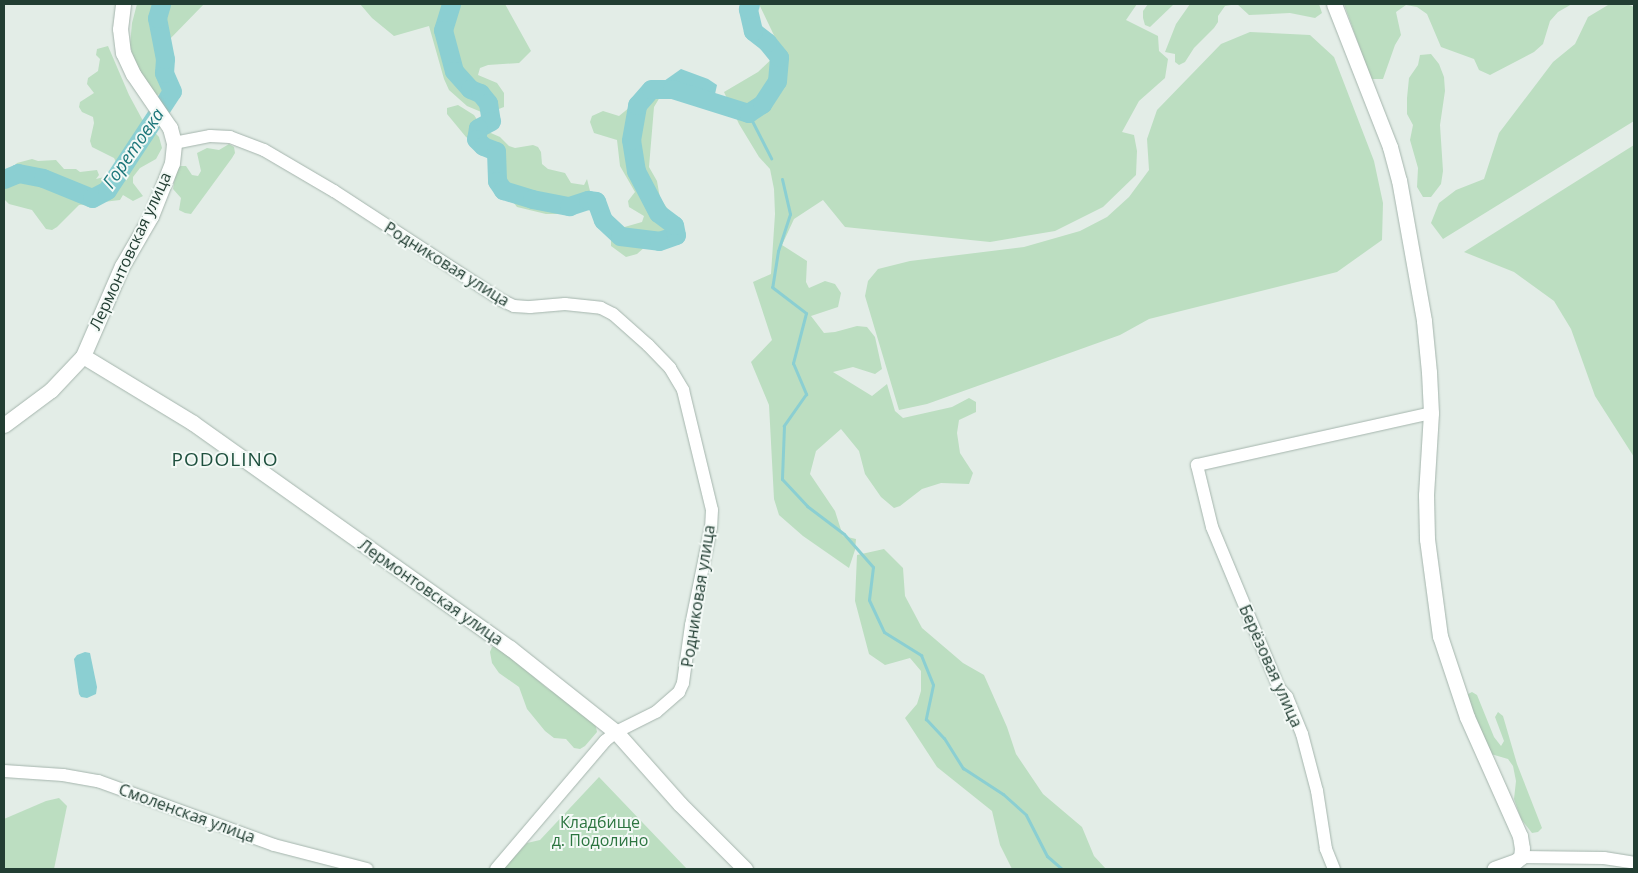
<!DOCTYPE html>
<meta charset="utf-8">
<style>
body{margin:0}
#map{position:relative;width:1638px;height:873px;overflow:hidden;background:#e3ede7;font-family:"Open Sans",sans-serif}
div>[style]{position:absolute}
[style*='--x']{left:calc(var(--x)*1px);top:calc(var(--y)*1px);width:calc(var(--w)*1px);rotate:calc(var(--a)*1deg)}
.green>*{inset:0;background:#bcdec1}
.water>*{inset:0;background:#8bcfd2}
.stream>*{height:3px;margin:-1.5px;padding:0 1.5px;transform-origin:1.5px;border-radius:1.5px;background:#8bcfd2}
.river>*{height:19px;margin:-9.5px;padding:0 9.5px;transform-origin:9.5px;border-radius:9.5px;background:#8bcfd2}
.roads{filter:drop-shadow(0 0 1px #a5b5ad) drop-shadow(0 0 1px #a5b5ad)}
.minor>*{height:12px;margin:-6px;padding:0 6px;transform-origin:6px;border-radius:6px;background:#fff}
.tertiary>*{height:15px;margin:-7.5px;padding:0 7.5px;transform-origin:7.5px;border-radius:7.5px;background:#fff}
span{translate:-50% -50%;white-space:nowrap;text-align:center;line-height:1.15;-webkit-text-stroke:4px #f3f9f6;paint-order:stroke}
.street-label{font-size:16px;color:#223e33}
.park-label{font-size:16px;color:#2c7540}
.water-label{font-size:18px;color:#1c767a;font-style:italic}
.quarter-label{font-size:19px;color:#1e503e;letter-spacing:1px}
.frame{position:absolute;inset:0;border:5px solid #223e33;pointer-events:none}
</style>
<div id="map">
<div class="green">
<i style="clip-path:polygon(137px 4px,204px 4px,167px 42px,173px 63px,163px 93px,152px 97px,137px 71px,130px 45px,132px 23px)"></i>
<i style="clip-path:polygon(360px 4px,505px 4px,531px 51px,519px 63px,488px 65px,480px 68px,478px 75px,497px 83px,504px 93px,504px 107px,486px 114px,467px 106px,449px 90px,444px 79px,429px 26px,394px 36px,372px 18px)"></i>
<i style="clip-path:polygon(759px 4px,1137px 4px,1126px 20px,1158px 36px,1159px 51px,1168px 59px,1165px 78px,1139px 101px,1122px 132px,1134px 135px,1137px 151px,1136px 175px,1103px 207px,1055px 231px,990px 242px,845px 227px,823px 200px,794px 219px,782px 245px,807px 261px,806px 282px,809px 288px,825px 281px,835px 284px,841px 293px,838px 307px,811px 316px,824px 333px,835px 332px,857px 326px,867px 327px,875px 337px,882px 369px,875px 374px,853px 367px,833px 372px,872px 396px,887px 384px,895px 411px,903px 418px,952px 407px,969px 398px,976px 402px,976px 412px,959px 420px,957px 433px,960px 453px,973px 473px,969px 484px,941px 483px,922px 489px,900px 506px,894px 508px,881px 497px,865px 474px,859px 451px,841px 429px,816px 451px,810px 474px,835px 511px,843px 536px,856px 539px,855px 550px,849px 568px,803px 536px,779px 515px,774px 499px,769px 405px,751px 362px,772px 340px,753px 282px,771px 274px,775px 214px,774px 189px,770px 169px,759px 157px,739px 124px,724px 92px,758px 72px,781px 50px)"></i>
<i style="clip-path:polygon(1148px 4px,1174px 4px,1150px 27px,1145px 25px,1143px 18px,1143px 11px)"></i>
<i style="clip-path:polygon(1190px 4px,1319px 4px,1322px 13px,1315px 18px,1290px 13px,1249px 15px,1237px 4px,1225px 6px,1218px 16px,1218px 22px,1214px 28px,1194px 48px,1185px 62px,1179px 65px,1175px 62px,1175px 54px,1165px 52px,1176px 24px)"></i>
<i style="clip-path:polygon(1344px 4px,1572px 4px,1558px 12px,1550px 21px,1543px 44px,1534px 52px,1490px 75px,1479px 70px,1474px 59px,1441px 47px,1427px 14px,1417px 7px,1406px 5px,1396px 12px,1401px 35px,1395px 45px,1383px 79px,1371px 79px)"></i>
<i style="clip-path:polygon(1627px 4px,1634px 7px,1634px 121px,1443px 239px,1431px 223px,1439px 203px,1456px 190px,1484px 179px,1499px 133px,1553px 62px,1575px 44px,1588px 17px,1608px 5px)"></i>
<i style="clip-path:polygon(1250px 32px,1310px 35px,1334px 57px,1374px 161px,1383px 203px,1382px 240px,1337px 272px,1149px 319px,1120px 335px,927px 404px,899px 410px,865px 296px,868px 281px,878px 269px,910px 261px,1024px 247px,1080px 231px,1107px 217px,1129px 197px,1149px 170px,1147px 139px,1157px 110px,1221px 44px)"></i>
<i style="clip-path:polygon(108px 46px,129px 95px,142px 119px,159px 137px,162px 148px,156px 159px,140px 168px,133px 177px,133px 183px,143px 196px,133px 201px,123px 195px,120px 200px,79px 205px,57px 227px,52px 230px,46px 229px,32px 210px,9px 204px,4px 199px,5px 176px,17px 163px,32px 159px,38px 161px,56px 160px,64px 169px,76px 169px,80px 172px,97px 170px,99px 175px,96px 179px,112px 175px,117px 164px,114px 158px,92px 147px,90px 141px,94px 123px,93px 117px,82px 112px,79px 107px,80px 102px,94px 93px,87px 84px,88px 78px,98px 71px,100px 59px,96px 55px,97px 49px)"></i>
<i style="clip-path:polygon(1431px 54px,1439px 64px,1444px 77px,1445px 91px,1440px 125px,1443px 171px,1441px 184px,1431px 197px,1423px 197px,1417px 187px,1418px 168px,1410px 140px,1413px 125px,1407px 114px,1407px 98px,1409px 78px,1418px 65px,1420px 55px)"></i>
<i style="clip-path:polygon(652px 89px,658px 89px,663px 92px,654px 107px,649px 167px,657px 181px,660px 198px,683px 231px,684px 236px,680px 240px,664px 247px,652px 244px,646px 246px,637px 254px,626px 257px,611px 246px,611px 235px,614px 230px,642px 222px,644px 216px,629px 207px,628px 201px,635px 192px,620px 166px,617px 140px,594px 133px,590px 122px,592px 116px,603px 111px,619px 116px)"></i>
<i style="clip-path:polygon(458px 105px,474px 115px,484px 130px,500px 137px,509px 146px,515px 148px,533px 145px,538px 147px,541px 152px,542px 164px,548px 169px,565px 173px,571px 183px,584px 185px,587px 179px,590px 191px,581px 207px,564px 214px,546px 214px,517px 207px,510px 198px,499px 193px,493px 182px,494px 165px,481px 146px,466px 137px,447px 114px,447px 108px)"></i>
<i style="clip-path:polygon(229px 144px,234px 147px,235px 153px,232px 158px,191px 214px,185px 213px,179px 210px,181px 198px,173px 189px,176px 171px,180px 166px,186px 166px,192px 175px,198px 176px,201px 171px,197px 153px,207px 148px,219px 150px)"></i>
<i style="clip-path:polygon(1634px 145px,1634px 457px,1595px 396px,1571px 329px,1554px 301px,1514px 272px,1464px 252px)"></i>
<i style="clip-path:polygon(884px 549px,903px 568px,905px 596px,922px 628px,963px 663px,984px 675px,1007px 727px,1016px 754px,1043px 794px,1082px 827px,1094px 856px,1106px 869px,1012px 869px,1000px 845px,992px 811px,937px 767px,905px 718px,917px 704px,921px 691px,921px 671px,910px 658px,885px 665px,869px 654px,855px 601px,857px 555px)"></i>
<i style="clip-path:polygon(498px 646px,548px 689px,558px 694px,595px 722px,597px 732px,585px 746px,580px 749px,574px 748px,566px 739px,554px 738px,545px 731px,527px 709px,519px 687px,499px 673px,492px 663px,490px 652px,492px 647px)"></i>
<i style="clip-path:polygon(1472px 692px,1477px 695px,1494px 737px,1501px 746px,1504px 741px,1495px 717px,1498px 712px,1503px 716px,1517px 764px,1542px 828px,1538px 832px,1532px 833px,1521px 819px,1514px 799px,1516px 781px,1513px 766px,1508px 759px,1491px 754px,1487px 749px,1466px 695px)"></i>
<i style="clip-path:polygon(599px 777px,687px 869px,503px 869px,527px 843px,540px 840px)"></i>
<i style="clip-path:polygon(59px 798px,67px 806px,54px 869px,4px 869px,4px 819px,46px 801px)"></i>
</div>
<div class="water">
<i style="clip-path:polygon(681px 69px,708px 79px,717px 85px,715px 94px,702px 103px,677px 98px,666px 93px,664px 81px)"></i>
<i style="clip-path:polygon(85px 652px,90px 653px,97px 687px,96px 694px,87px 698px,81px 697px,79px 694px,74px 659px,77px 655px)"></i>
</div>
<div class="stream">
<i style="--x:748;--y:113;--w:51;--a:62.9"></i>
<i style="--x:782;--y:179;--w:36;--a:77"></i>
<i style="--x:790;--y:214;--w:39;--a:108"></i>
<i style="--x:778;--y:251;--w:36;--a:99"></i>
<i style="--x:772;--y:287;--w:43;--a:37.4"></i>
<i style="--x:806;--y:313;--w:52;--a:104.6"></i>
<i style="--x:793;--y:363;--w:34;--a:67"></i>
<i style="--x:806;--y:394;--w:39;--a:125"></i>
<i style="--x:784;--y:426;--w:53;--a:92.2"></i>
<i style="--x:782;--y:479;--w:37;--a:47"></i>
<i style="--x:807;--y:506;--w:46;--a:37.1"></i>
<i style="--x:844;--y:534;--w:44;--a:48.7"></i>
<i style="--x:873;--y:567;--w:33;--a:97"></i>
<i style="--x:869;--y:600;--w:35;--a:65"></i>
<i style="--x:884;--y:632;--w:44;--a:31.9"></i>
<i style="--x:921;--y:655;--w:32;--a:68"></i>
<i style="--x:933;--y:685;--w:35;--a:102"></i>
<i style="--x:926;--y:719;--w:26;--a:47"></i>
<i style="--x:944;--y:738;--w:36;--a:58"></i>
<i style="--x:963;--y:768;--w:48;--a:33"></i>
<i style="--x:1003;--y:794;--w:31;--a:42"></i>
<i style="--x:1026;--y:815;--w:46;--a:62.9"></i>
<i style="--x:1047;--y:856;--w:20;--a:41"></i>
</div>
<div class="river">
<i style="--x:451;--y:4;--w:27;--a:107"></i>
<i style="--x:443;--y:30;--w:42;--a:75"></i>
<i style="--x:454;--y:71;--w:24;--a:48"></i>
<i style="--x:470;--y:89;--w:11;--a:22"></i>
<i style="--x:480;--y:93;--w:13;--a:51"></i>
<i style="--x:488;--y:103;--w:18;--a:81"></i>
<i style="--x:491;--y:121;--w:15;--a:152"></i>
<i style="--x:478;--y:128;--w:11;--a:100"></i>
<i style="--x:476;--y:139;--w:10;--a:45"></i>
<i style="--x:483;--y:146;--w:14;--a:21"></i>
<i style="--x:496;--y:151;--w:30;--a:88"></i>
<i style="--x:497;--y:181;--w:11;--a:56"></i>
<i style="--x:503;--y:190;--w:30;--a:17"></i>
<i style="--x:532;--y:199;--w:38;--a:11"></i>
<i style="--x:569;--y:206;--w:20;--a:-18"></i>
<i style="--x:588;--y:200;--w:8;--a:7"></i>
<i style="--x:596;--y:201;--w:20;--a:70"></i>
<i style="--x:603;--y:220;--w:23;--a:43"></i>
<i style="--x:620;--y:236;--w:39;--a:7"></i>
<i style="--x:659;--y:241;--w:18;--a:-19"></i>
<i style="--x:676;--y:235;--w:10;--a:-101"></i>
<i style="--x:674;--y:225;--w:20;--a:-143"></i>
<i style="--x:658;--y:213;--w:47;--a:-117.6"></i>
<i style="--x:636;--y:171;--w:31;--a:-99"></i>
<i style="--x:631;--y:140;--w:36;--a:-80"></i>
<i style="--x:637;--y:105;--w:21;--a:-49"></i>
<i style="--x:651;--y:89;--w:21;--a:0"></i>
<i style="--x:672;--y:89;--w:80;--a:17.5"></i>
<i style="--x:748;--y:113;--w:17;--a:-33"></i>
<i style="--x:762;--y:104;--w:27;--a:-57"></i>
<i style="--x:777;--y:81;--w:24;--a:-85"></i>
<i style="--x:779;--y:57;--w:19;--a:-129"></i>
<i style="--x:767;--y:42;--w:18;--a:-142"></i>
<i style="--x:753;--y:31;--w:23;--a:-103"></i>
<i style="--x:748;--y:9;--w:5;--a:-68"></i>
<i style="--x:4;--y:179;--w:15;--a:-23"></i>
<i style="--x:18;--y:173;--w:25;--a:11"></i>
<i style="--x:43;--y:178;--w:53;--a:22.2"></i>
<i style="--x:92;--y:198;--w:17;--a:-28"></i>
<i style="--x:107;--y:190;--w:118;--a:-56.7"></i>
<i style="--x:172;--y:91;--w:20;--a:-114"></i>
<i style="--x:164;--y:73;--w:14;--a:-86"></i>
<i style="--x:165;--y:59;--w:42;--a:-101"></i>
<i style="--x:157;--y:18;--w:15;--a:-74"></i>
</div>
<div class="roads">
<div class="minor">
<i style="--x:174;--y:143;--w:37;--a:-11"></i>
<i style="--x:210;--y:136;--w:20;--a:3"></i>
<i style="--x:230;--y:137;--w:36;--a:21"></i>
<i style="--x:264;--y:150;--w:81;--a:30.4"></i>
<i style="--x:334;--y:191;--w:199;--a:33.1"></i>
<i style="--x:501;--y:300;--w:14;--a:25"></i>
<i style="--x:514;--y:306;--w:16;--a:4"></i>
<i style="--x:530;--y:307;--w:35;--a:-5"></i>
<i style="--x:565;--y:304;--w:36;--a:6"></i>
<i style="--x:601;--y:308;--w:13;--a:27"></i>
<i style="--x:613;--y:314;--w:47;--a:41.5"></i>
<i style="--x:648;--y:345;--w:32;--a:46"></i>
<i style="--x:670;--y:368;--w:26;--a:59"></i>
<i style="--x:683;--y:390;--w:123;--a:76.4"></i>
<i style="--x:712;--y:510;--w:17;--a:93"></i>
<i style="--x:711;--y:527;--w:100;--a:101.5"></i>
<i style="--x:691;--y:625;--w:59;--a:97.9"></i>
<i style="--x:683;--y:683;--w:10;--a:114"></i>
<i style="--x:679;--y:692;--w:30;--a:139"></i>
<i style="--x:656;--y:712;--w:45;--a:153.4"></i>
<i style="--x:616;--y:732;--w:14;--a:141"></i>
<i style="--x:605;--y:741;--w:168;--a:130.4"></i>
<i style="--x:4;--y:771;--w:59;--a:3.9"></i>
<i style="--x:63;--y:775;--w:36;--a:10"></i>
<i style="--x:98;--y:781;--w:187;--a:20"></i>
<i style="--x:274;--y:845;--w:96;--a:14.5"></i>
<i style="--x:1521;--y:857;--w:83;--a:0.7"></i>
<i style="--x:1604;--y:858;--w:30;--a:9"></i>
<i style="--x:1334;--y:869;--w:22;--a:-112"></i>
<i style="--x:1326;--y:849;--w:59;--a:-98.8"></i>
<i style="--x:1317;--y:791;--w:59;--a:-104.7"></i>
<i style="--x:1302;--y:734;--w:40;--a:-112"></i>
<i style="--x:1287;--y:697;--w:12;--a:-132"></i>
<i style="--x:1279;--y:688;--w:174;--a:-112.6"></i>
<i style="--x:1212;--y:527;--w:64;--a:-103.6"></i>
<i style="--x:1197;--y:465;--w:240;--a:-12.5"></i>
</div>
<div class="tertiary">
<i style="--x:1334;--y:4;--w:154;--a:68.6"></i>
<i style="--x:1390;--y:147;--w:34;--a:75"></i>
<i style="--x:1399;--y:180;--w:143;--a:79.9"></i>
<i style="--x:1424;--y:321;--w:51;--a:84.4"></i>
<i style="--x:1429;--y:372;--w:41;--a:87.2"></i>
<i style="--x:1431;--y:413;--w:82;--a:93.5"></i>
<i style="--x:1426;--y:495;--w:44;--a:88.7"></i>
<i style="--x:1427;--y:539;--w:98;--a:82.4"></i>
<i style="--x:1440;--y:636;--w:85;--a:71.6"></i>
<i style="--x:1467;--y:717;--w:130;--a:66"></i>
<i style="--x:1520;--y:836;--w:12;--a:81"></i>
<i style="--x:1522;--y:848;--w:9;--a:96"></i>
<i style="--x:1521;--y:857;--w:6;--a:141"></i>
<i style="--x:1516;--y:861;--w:23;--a:160"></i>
<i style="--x:83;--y:356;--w:129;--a:31.3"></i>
<i style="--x:193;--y:423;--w:389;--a:35.4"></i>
<i style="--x:510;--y:648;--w:135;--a:38.4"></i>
<i style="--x:616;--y:732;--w:96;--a:48.4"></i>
<i style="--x:680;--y:804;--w:92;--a:45"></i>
<i style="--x:4;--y:425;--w:59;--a:-36.7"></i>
<i style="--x:51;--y:390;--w:47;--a:-46.7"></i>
<i style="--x:83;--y:356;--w:98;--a:-66.6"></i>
<i style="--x:122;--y:266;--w:58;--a:-59.9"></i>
<i style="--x:151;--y:216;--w:57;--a:-68.4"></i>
<i style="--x:172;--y:163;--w:20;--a:-84"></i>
<i style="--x:174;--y:143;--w:16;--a:-105"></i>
<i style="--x:170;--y:128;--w:65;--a:-124.4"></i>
<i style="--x:133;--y:74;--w:23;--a:-115"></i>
<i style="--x:123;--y:53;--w:24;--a:-97"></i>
<i style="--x:120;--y:29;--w:25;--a:-83"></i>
</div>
</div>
<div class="street-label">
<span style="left:130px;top:251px;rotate:-65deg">Лермонтовская улица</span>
<span style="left:447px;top:264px;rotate:32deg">Родниковая улица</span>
<span style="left:431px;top:592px;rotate:35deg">Лермонтовская улица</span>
<span style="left:698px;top:596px;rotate:-81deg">Родниковая улица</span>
<span style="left:1271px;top:666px;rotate:66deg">Берёзовая улица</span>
<span style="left:187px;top:813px;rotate:20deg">Смоленская улица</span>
</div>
<div class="park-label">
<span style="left:600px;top:831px">Кладбище<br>д. Подолино</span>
</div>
<div class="water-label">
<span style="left:133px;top:148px;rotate:-55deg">Горетовка</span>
</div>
<div class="quarter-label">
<span style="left:225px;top:460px">PODOLINO</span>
</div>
<div class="frame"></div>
</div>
